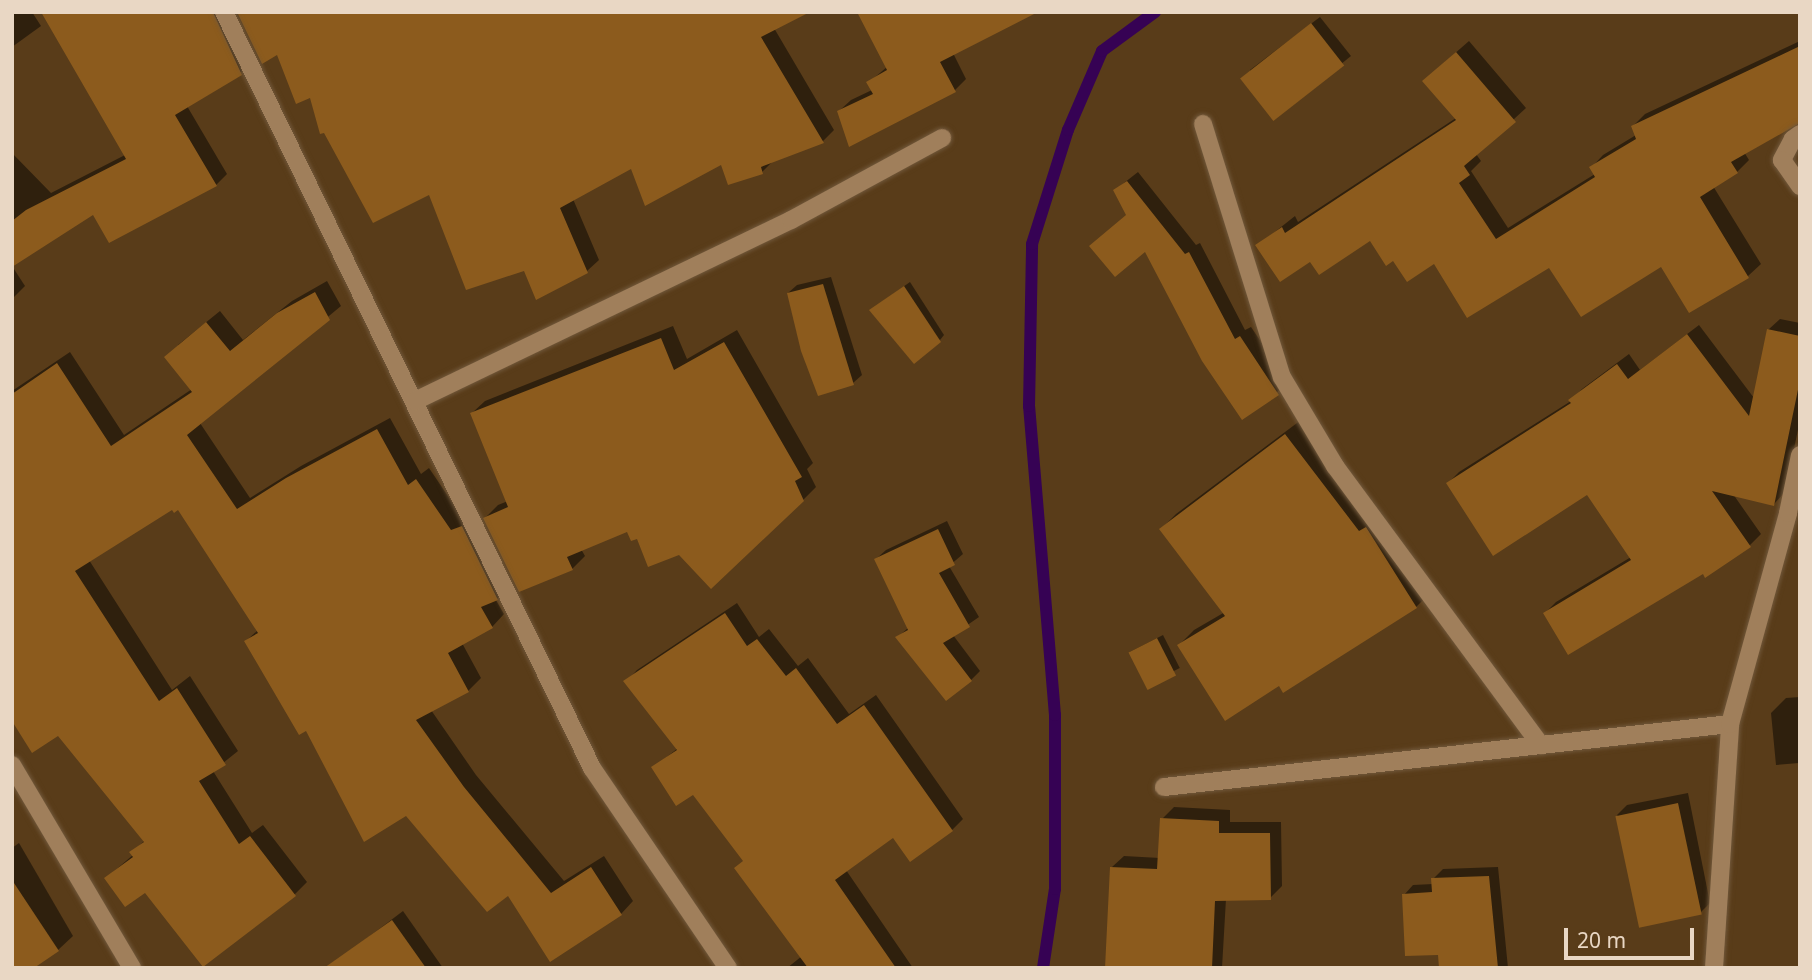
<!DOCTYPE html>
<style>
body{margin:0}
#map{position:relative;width:1812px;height:980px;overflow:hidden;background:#593c19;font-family:"Noto Sans",sans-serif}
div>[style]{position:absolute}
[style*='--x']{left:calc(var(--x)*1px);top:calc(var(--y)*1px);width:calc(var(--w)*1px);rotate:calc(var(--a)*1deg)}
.shadow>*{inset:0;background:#0007;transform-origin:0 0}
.stream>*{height:12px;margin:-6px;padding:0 6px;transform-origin:6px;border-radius:6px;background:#360254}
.building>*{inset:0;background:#8c5b1d;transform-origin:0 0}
.roads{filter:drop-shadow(0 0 2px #71583b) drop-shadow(0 0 2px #71583b)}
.minor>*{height:18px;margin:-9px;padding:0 9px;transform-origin:9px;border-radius:9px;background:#a07f5b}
span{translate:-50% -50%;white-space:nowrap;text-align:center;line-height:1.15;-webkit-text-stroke:7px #593c19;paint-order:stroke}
.frame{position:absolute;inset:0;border:14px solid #e9d7c4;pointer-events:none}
.scale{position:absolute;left:1564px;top:928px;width:130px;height:32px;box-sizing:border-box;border:4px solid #e9d7c4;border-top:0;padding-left:9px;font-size:21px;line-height:24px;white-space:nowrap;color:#e9d7c4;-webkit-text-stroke:5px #593c19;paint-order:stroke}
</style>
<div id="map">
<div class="shadow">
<i style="clip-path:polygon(12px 12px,32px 12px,41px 26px,12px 47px)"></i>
<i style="clip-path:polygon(44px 12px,219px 12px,250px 64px,238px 75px,187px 106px,227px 174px,216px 185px,94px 212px,12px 265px,12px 153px,51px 193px,125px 155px)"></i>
<i style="clip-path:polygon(254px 12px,774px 28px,834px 130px,823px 141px,774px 160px,762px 172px,722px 163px,632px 167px,573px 199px,599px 260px,587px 271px,537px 298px,525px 269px,311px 96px,278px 52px)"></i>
<i style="clip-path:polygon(1320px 17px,1351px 56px,1274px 118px,1250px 70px)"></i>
<i style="clip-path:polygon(1469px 41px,1526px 108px,1476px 154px,1481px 161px,1471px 171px,1508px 228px,1595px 174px,1591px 168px,1603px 155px,1636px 135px,1633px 126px,1645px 114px,1800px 41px,1800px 121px,1744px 152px,1749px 160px,1737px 172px,1713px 186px,1761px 264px,1748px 276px,1690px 311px,1661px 265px,1550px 265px,1393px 259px,1370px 239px,1311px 260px,1257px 246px,1295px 216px,1298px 222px,1456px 118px,1437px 69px)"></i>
<i style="clip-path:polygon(953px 53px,966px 79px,955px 90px,839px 111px,851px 100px,872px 90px,868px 83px,887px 67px)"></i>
<i style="clip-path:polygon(1138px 172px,1196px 245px,1200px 243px,1245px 330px,1251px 327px,1289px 383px,1242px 418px,1146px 249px,1091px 246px,1128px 214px,1115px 190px)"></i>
<i style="clip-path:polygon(12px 266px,25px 286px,12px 299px)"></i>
<i style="clip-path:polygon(831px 277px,862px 375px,853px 383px,788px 293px,797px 285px)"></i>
<i style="clip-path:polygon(327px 281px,341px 306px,200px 423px,250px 498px,301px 466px,390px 418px,421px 474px,429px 468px,509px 586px,496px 600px,504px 614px,492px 627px,462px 643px,481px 678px,468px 691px,431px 710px,476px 775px,564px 881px,604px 856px,633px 901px,621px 914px,508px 893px,306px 729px,246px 641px,258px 630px,179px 507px,173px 507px,89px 560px,172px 690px,190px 676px,238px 751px,213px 771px,252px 833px,263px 825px,307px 882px,295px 894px,145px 890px,106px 878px,133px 855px,132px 853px,145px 840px,59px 734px,12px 717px,12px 391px,70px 352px,124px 435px,192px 389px,178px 345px,220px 311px,243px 340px,292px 301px)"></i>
<i style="clip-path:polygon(910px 282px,944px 335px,940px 340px,876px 306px)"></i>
<i style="clip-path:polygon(1780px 319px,1800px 323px,1800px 420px,1785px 492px,1774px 504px,1733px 494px,1761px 534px,1750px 545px,1703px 572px,1545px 613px,1556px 602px,1631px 557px,1588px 493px,1448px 483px,1459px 472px,1571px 401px,1582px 389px,1629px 354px,1640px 370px,1699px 325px,1754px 398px,1768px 330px)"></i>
<i style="clip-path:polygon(673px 326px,687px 359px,737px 330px,813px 463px,807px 469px,816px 487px,803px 500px,638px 536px,627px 530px,581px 549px,585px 556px,572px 569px,485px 518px,498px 505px,508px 501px,472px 413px,485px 401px)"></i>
<i style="clip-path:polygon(1301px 420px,1374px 517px,1381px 513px,1431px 592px,1416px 607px,1280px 684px,1179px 645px,1194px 630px,1225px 612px,1161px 529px,1176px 514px)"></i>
<i style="clip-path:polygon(947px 521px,963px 554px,949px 566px,979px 617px,953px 635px,980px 671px,971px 680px,898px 637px,909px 627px,876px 559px,886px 550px)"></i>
<i style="clip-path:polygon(737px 603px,759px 637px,769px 629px,798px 666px,808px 658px,849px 714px,876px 695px,963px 819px,952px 830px,893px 836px,846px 870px,913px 968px,787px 968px,802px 956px,744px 860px,694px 792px,653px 768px,678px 748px,626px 682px,637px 670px)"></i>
<i style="left:1163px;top:635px;width:37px;height:37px;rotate:63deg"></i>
<i style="clip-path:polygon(1800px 697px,1800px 771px,1799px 763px,1776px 765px,1771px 713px,1786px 698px)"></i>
<i style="clip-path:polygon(1688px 793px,1710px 903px,1700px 913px,1617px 815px,1627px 805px)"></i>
<i style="clip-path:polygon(1174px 807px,1230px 810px,1230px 822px,1281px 822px,1282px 886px,1270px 898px,1226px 899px,1222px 968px,1107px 968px,1112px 867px,1124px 856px,1160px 858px,1162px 819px)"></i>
<i style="clip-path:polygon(19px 843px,73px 936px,58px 950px,31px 968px,12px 968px,12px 848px)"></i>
<i style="clip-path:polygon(1498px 867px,1508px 968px,1441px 968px,1440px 953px,1404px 895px,1413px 885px,1433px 884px,1433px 879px,1443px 869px)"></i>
<i style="clip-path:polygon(403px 911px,443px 968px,362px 968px,350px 951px)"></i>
</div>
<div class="stream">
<i style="--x:1043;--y:968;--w:80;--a:-81.4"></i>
<i style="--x:1055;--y:889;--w:174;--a:-90"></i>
<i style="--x:1055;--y:715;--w:310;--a:-94.8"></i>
<i style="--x:1029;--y:406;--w:162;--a:-88.9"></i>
<i style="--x:1032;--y:244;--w:120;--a:-72.5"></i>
<i style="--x:1068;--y:130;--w:86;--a:-66.7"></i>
<i style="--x:1102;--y:51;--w:66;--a:-36.3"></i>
</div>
<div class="building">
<i style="clip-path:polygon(41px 12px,213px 12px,242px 75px,175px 115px,217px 186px,109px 243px,93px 215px,12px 267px,12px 221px,26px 210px,126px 159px)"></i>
<i style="clip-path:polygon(237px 12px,810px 12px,761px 37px,824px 143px,761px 167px,763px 174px,728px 185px,721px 165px,645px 206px,631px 169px,560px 208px,588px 273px,536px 300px,524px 271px,466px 290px,429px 195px,373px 223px,324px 133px,320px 134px,310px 98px,296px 104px,277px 55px,262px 64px)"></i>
<i style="clip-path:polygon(857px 12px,1038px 12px,940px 62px,956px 92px,849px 147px,837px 111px,873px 94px,866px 82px,887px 70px)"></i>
<i style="left:1311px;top:23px;width:54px;height:90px;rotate:52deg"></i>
<i style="clip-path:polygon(1800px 46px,1800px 123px,1731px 162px,1738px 173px,1700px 197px,1749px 278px,1689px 313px,1661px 267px,1581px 317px,1549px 268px,1467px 318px,1434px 264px,1407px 282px,1393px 261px,1386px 266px,1370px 241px,1319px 275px,1310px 262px,1280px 282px,1255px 245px,1282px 227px,1285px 233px,1456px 120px,1422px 81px,1456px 52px,1516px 122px,1464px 166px,1470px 175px,1459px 183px,1496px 239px,1595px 177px,1589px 167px,1636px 139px,1631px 126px)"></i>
<i style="clip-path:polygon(1127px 181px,1185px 254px,1189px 252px,1235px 339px,1240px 336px,1279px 395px,1242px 420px,1202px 361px,1145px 252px,1115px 277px,1089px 246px,1126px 215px,1113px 190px)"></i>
<i style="clip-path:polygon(823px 284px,854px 385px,818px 396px,801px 351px,787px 293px)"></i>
<i style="clip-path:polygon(904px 286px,941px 342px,914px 364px,869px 310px)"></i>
<i style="clip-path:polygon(315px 292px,330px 320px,187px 435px,237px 509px,286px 478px,377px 429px,408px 485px,416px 479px,451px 530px,462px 526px,498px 600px,481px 607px,493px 628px,448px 653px,469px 692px,416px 720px,464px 787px,551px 893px,591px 867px,622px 915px,550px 962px,508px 896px,487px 912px,406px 816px,364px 842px,306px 731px,299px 735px,244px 641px,258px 633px,178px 510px,174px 513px,172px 510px,75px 571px,159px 701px,177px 688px,226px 765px,199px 781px,239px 844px,250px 836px,296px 896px,203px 967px,145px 893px,125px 907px,104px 878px,133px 857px,129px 852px,144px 842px,58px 736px,32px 753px,12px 721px,12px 394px,57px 363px,111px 446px,192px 392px,164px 357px,206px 322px,230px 351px,277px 313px)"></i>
<i style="clip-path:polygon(1767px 329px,1800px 336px,1800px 380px,1774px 506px,1712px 491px,1751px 547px,1705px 578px,1703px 574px,1568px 655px,1543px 613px,1631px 560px,1587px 495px,1493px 556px,1446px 483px,1571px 403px,1568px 400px,1617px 364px,1628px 379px,1687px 334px,1749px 416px)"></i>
<i style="clip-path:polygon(661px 338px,674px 370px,724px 342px,802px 477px,795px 481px,804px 501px,711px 589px,679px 555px,648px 567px,637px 539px,631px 541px,627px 532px,567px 557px,573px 570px,519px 592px,483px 518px,508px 507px,470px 413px)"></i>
<i style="clip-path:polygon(1285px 434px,1359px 531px,1366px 527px,1417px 608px,1283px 693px,1279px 686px,1225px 721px,1177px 645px,1225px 616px,1159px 529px)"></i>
<i style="clip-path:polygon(938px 529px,955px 565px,939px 573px,970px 627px,943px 643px,972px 681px,946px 701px,895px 637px,908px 630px,874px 559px)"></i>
<i style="clip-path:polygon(725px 613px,747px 646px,757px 639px,786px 676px,796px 668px,837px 724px,864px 705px,953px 831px,910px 862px,893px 838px,835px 880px,896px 968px,808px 968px,734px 868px,743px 861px,693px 795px,676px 806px,651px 767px,677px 750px,623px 681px)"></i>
<i style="left:1157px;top:638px;width:42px;height:32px;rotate:63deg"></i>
<i style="left:1678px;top:803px;width:114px;height:64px;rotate:78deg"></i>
<i style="clip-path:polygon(1160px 818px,1219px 821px,1219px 833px,1270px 833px,1271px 900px,1215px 901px,1212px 968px,1105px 968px,1110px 867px,1157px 869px)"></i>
<i style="clip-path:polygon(1489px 876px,1498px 968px,1439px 968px,1438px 955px,1405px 956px,1402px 894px,1432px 892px,1431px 878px)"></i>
<i style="clip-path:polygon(12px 880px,59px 951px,34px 968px,12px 968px)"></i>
<i style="clip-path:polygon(392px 920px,426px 968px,324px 968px)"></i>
</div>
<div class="roads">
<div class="minor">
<i style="--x:224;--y:12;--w:841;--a:64.04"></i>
<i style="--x:592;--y:768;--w:242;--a:55.8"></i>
<i style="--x:1203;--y:124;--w:265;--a:72.7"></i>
<i style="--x:1282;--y:377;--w:104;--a:59.2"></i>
<i style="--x:1335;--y:466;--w:347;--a:53.6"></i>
<i style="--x:1800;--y:134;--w:9;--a:144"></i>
<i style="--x:1793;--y:139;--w:24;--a:118"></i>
<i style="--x:1782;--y:160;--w:32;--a:55"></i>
<i style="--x:415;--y:401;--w:417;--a:-25.7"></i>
<i style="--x:791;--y:220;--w:172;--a:-28.5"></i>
<i style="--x:12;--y:765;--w:236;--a:59.4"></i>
<i style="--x:1164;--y:787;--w:569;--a:-6.35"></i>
<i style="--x:1714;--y:968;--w:245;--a:-86.2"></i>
<i style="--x:1730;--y:724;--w:219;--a:-74.6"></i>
<i style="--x:1788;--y:513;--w:59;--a:-78.3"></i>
</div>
</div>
<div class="frame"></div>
<div class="scale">20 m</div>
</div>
